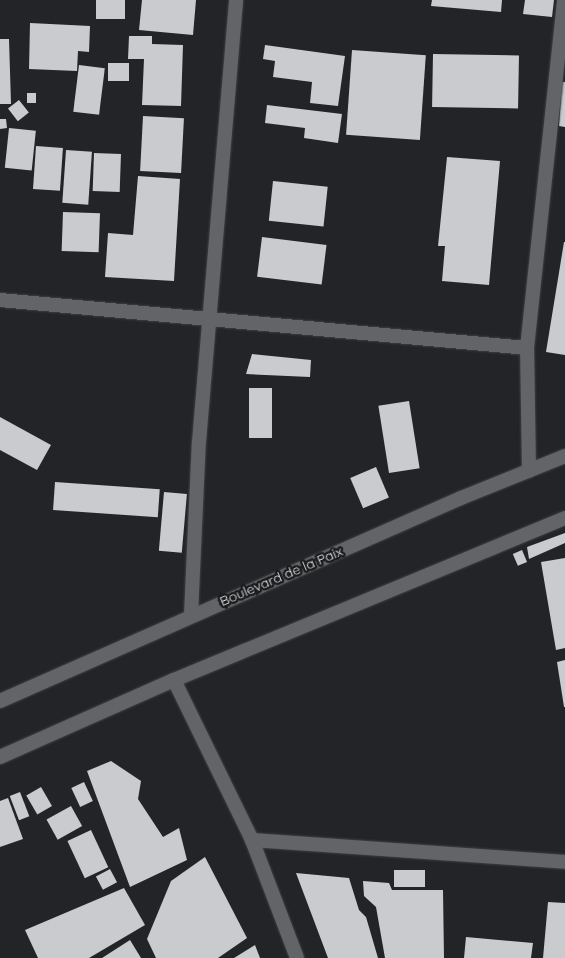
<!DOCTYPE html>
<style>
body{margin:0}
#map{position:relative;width:565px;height:958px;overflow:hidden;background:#232427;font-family:Quicksand,sans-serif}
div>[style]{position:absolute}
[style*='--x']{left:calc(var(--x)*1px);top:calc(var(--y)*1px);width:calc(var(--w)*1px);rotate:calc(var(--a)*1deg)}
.building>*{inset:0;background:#c9cbcf;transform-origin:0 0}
.roads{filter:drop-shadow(0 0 1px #3f4043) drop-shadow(0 0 1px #3f4043)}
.minor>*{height:14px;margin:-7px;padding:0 7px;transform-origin:7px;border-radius:7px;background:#626467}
.secondary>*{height:14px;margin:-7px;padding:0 7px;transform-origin:7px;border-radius:7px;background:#626467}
span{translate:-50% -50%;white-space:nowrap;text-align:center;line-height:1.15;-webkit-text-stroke:5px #191b1d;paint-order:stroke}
.street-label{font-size:14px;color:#e2e3e4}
</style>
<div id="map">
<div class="building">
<i style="left:96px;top:0;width:29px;height:19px"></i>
<i style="clip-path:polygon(142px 0,196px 0,193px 35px,139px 30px)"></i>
<i style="clip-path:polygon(432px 0,502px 0,501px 12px,431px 6px)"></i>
<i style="clip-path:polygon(525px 0,554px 0,552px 17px,523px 14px)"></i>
<i style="clip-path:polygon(30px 23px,90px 26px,89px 52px,78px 51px,77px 71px,29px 69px)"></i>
<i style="clip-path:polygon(129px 36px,152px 36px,152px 44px,183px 45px,181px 106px,142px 105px,144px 59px,128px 59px)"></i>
<i style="clip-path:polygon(0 39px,9px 39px,11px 104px,0 104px)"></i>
<i style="clip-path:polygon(265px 45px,345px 56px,338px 106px,310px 103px,312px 82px,273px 77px,275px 61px,263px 59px)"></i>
<i style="left:352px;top:50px;width:74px;height:85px;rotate:4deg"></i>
<i style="left:433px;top:54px;width:86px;height:53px;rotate:1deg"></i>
<i style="left:108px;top:63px;width:21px;height:18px"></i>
<i style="left:79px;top:65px;width:26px;height:47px;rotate:7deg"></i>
<i style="clip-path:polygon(562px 82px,565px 82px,565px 127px,559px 126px)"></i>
<i style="left:27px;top:93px;width:9px;height:10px"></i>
<i style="left:19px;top:100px;width:16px;height:14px;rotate:52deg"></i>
<i style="clip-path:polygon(267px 105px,342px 114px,338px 143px,304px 138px,305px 128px,265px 123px)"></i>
<i style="left:143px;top:116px;width:41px;height:55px;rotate:3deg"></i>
<i style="clip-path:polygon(0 119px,6px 119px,7px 128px,0 129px)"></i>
<i style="left:9px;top:128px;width:27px;height:40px;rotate:6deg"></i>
<i style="left:36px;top:146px;width:27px;height:43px;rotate:4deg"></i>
<i style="left:66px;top:150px;width:26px;height:53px;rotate:4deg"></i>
<i style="left:94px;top:153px;width:27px;height:38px;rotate:2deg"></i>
<i style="clip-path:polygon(447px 157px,500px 161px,489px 285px,442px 281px,445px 246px,438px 246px)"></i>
<i style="clip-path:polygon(138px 176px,180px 179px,174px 281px,105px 277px,108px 233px,133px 235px)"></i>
<i style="left:273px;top:181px;width:55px;height:40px;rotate:6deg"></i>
<i style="left:63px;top:212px;width:37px;height:39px;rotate:2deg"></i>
<i style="left:262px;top:237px;width:65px;height:40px;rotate:7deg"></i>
<i style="clip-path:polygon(564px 242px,565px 242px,565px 355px,546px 352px)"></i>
<i style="clip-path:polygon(252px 354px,311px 360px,310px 377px,246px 374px)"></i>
<i style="left:249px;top:388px;width:23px;height:50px"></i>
<i style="left:409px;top:401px;width:68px;height:31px;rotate:81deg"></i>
<i style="clip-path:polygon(0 417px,51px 445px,37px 470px,0 450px)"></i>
<i style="left:376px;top:467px;width:33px;height:28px;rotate:67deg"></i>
<i style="left:55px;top:482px;width:105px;height:28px;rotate:4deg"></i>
<i style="left:164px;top:492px;width:23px;height:59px;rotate:5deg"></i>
<i style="clip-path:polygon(565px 533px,565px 543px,529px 559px,527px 547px)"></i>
<i style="left:522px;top:550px;width:13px;height:10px;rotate:67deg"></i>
<i style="clip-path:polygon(565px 558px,565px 648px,556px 650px,541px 562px)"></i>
<i style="clip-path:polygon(565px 660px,565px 707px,564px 707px,557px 662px)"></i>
<i style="clip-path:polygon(111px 761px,141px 781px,138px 799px,163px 837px,179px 828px,187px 860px,130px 887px,87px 771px)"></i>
<i style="left:84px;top:782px;width:21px;height:14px;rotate:65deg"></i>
<i style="left:41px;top:787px;width:22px;height:17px;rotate:60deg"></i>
<i style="left:20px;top:792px;width:26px;height:11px;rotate:69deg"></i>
<i style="clip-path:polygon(8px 798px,23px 839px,0 847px,0 801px)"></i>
<i style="left:71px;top:806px;width:23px;height:28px;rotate:61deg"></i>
<i style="left:91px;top:830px;width:41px;height:26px;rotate:65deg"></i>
<i style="clip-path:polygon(205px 857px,247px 938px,218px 958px,156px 958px,147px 939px,171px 881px)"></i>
<i style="left:110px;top:869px;width:15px;height:16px;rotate:62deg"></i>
<i style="left:425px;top:870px;width:17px;height:31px;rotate:90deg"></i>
<i style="clip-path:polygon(296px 873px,349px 878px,359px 910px,366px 917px,378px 958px,328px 958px)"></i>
<i style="clip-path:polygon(363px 881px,389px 883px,392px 890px,443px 890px,444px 958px,385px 958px,376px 907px,364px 896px)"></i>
<i style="clip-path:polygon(124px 888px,145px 925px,89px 958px,38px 958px,25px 930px)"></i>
<i style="clip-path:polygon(548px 902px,565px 903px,565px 958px,543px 958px)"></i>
<i style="clip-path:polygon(466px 937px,533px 943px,531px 958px,464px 958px)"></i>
<i style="clip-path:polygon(130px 940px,141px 958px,102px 958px)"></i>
<i style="clip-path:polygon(255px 945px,260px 958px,234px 958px)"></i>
</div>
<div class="roads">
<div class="minor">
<i style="--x:0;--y:300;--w:529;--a:5.2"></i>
<i style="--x:529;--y:471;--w:123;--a:-90.9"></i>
<i style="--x:527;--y:348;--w:350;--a:-83.9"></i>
<i style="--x:191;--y:615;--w:173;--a:-87.4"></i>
<i style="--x:199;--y:442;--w:444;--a:-85.2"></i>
<i style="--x:174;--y:680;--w:178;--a:64"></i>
<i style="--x:252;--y:840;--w:126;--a:69.1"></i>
<i style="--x:252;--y:840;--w:314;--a:4"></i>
</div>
<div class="secondary">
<i style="--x:0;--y:701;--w:504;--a:-23.77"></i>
<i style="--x:461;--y:498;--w:112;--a:-22"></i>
<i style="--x:0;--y:757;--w:190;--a:-23.9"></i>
<i style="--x:174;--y:680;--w:423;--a:-22.5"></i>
</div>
</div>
<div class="street-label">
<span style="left:281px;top:576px;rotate:-23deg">Boulevard de la Paix</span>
</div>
</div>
